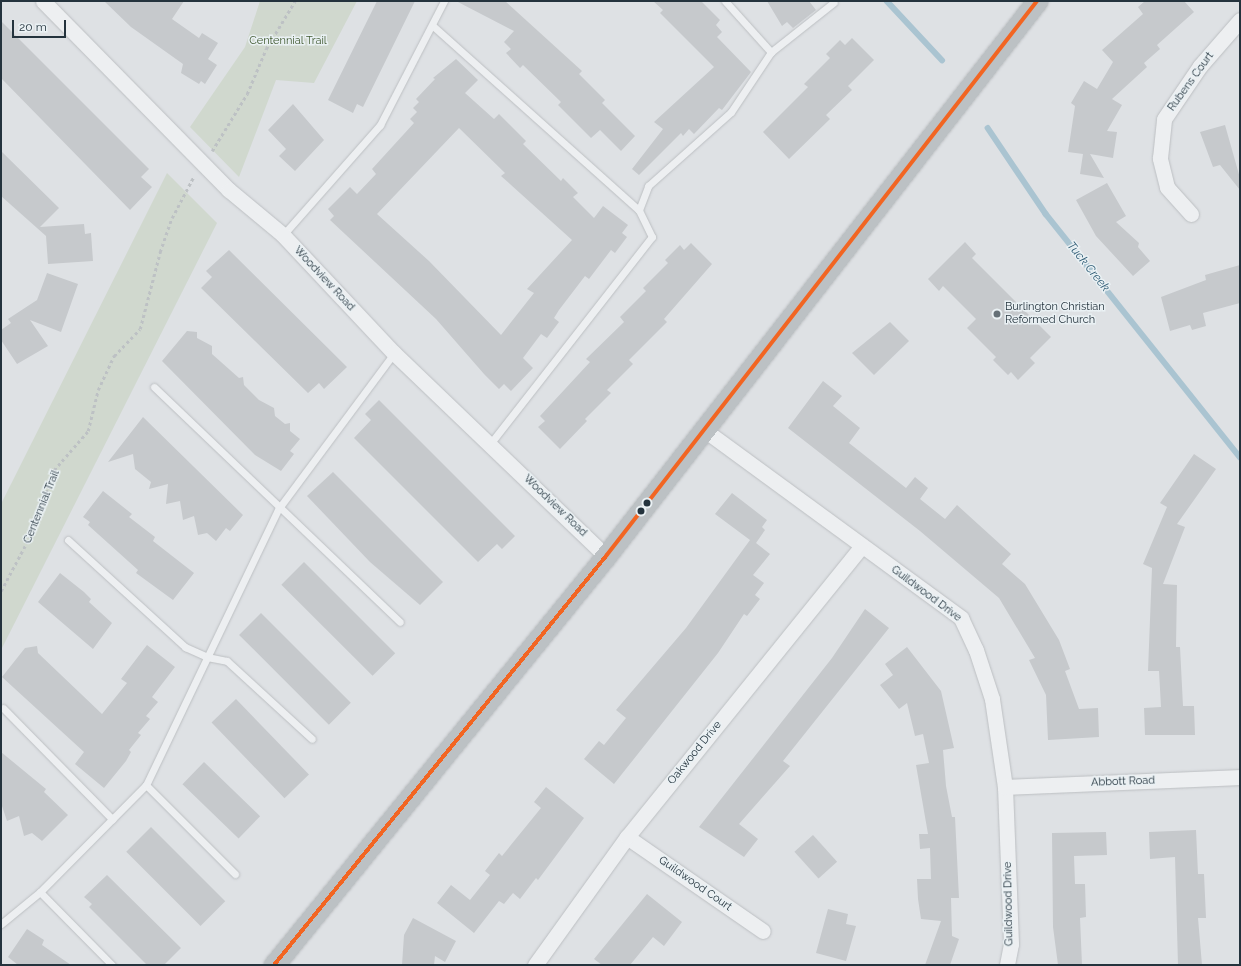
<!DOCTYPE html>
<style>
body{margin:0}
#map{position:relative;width:1241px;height:966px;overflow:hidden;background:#dee1e4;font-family:Raleway,sans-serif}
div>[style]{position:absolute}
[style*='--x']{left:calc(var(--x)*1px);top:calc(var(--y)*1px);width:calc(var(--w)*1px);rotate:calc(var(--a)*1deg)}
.green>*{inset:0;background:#d0d8ce}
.stream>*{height:5.5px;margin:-2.75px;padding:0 2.75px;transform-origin:2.75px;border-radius:2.75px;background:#aac4d1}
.building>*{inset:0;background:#c6c9cc;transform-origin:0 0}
.path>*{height:2.5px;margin-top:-1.25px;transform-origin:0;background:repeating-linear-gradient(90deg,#bdc1c4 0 3px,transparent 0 6px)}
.roads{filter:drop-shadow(0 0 1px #bcbfc2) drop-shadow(0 0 1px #bcbfc2)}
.service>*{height:7px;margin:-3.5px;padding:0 3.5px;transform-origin:3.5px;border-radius:3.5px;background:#edeff1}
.minor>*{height:15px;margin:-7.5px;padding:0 7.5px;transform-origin:7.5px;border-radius:7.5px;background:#edeff1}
.secondary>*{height:21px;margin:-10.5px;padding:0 10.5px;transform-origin:10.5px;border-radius:10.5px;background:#bcc1c4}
.bus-1>*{height:4px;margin:-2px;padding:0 2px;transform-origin:2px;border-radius:2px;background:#f26522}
.dots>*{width:11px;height:11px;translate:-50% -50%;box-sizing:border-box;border:2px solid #eaf1f4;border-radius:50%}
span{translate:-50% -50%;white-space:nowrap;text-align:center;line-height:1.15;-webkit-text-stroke:3px #eaf1f4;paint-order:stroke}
.park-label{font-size:11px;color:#415a31}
.street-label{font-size:11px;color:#24333d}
.poi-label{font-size:11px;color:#24333d}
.left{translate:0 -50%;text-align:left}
.water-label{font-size:12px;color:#2d5a73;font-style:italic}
.frame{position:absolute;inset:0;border:2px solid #24333d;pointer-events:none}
.scale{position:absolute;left:12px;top:20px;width:54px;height:18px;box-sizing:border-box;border:2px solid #24333d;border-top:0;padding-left:5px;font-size:12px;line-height:14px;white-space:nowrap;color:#24333d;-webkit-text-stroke:3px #eaf1f4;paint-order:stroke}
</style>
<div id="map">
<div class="green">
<i style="clip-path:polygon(260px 1px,357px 1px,314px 83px,276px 80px,239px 177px,190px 127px,245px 47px)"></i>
<i style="clip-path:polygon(167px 173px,217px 223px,1px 650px,1px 504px)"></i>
</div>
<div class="stream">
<i style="--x:887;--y:1;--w:81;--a:47"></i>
<i style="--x:988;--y:128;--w:104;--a:56"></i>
<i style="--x:1046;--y:214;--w:311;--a:51.4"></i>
</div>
<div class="building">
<i style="clip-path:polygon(104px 1px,184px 1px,172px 19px,199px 38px,202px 33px,218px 43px,208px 59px,217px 65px,205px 84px,201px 81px,199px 84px,181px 73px,183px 64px,131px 27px)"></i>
<i style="clip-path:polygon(377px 1px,415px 1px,363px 107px,357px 104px,353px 113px,328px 100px)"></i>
<i style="clip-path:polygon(456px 1px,505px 1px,582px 71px,579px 74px,605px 100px,602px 103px,635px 136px,621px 151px,600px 130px,591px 138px,558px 105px,561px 102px,523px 65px,520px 68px,506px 53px,511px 49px,504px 42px,514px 31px)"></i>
<i style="clip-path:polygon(653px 1px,701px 1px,720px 20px,716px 25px,722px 32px,717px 37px,751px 72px,722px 110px,719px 108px,694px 134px,689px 129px,683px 136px,681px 133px,639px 175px,632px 169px,663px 129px,654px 122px,714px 67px,660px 13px,663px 10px)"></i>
<i style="clip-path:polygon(767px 1px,809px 1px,816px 10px,793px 28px,787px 22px,782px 26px)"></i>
<i style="clip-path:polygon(1145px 1px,1184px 1px,1194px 12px,1157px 45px,1160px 49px,1144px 63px,1147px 67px,1112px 99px,1122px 105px,1107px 131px,1117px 132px,1113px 158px,1090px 154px,1104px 178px,1080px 174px,1083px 154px,1068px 152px,1075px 106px,1071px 103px,1084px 81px,1097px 89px,1113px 62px,1102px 50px,1143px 14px,1138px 7px)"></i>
<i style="clip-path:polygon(1px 21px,149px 169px,141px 177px,152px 187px,130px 210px,1px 78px)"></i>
<i style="clip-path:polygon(852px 38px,874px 60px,848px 86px,852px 90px,826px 115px,830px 119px,789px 159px,763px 132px,808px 87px,804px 84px,830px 58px,826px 54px,840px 40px,845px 45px)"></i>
<i style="clip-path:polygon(evenodd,456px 59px,478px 80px,465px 93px,494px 119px,499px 114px,526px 141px,523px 144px,561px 181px,563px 178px,578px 193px,573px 197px,594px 218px,603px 206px,628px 225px,622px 233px,627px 237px,615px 253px,611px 250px,589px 279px,585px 276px,559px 310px,554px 318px,559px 322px,547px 338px,541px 334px,523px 358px,533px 368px,511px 391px,504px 384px,499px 389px,484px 374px,436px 319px,330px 220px,334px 216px,328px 209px,350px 187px,357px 194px,376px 174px,372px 169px,414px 123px,410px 119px,417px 112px,413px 108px,419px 102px,416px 99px,435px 79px,433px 78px,456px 59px,459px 128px,505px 173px,501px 176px,572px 240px,527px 289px,534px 293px,501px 335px,429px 261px,377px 214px,459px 128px)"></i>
<i style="clip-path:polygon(293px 104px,324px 140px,295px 171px,279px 156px,286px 149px,268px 130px)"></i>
<i style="clip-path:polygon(1225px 125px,1240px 178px,1240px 190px,1220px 165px,1213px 167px,1200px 132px)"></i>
<i style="clip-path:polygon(1px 151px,59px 208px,40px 227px,84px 224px,85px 234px,91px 233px,93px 261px,48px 264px,46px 236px,1px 196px)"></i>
<i style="clip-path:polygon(1107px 183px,1126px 216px,1116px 222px,1139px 243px,1138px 247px,1150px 261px,1133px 276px,1096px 236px,1076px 200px)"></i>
<i style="clip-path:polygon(965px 242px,976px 254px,972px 258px,1051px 337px,1030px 358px,1035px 363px,1018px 380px,1011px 372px,1008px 375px,993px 360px,996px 357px,967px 328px,976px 319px,943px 286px,939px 291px,928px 279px)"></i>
<i style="clip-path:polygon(691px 243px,712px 264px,664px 319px,667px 322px,629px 360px,633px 364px,607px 390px,611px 393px,585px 419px,587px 421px,560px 449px,538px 427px,545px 421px,540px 416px,590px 362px,586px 359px,624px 322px,620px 317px,646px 291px,643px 288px,668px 263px,665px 260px,680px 245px,684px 250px)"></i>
<i style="clip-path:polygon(229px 250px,347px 367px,324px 389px,319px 383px,308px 393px,201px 288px,212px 277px,206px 271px)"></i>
<i style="clip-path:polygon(1240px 265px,1240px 303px,1203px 313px,1206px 326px,1192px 330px,1190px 325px,1170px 331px,1161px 297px,1206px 280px,1205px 275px)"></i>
<i style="clip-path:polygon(47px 273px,78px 284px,61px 332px,30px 320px,48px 346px,17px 364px,1px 340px,1px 330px,11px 323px,8px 319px,37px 300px)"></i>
<i style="clip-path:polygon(890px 322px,909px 341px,874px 375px,852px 353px)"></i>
<i style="clip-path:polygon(187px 331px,197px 332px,197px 338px,212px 346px,212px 354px,239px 378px,243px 377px,244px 385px,259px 400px,274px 408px,275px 416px,285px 424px,290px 423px,290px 431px,300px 439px,290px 451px,294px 454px,281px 471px,255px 455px,162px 361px)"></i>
<i style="clip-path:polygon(823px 381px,842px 396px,833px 406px,860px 428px,849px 443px,906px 488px,915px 477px,928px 488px,920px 499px,945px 519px,957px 505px,1011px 554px,1002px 564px,1025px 584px,1059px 640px,1070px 669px,1065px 671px,1079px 709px,1098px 708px,1099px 737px,1048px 740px,1046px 695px,1029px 660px,1035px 658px,999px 598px,920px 531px,788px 428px)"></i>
<i style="clip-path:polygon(379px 400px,515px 536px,502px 549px,497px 544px,478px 562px,354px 438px,371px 420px,365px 414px)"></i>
<i style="clip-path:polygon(143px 417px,243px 515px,230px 531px,226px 528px,216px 541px,207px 533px,198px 535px,194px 516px,183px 520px,180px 501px,166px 504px,168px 484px,149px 489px,151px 482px,135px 469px,133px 454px,108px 462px)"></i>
<i style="clip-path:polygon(1194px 454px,1216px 469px,1177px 524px,1185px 527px,1163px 584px,1177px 585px,1176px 647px,1180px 647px,1183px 706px,1194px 706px,1195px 735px,1145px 735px,1144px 708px,1161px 707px,1159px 671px,1148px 671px,1152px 568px,1143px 564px,1167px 507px,1160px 503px)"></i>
<i style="clip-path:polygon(333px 472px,443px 582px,420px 605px,370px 562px,307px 496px)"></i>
<i style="clip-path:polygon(103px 491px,132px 514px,129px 517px,155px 537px,153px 541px,194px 573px,173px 600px,136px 573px,138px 570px,88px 525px,90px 522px,83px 517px)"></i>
<i style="clip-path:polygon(732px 493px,767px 520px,762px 527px,765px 530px,756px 543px,770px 554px,753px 575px,764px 583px,755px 595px,760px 599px,747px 616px,744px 614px,718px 653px,614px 784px,584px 759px,599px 741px,604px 745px,626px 718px,616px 710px,686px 628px,750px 540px,715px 514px)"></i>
<i style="left:304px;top:562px;width:129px;height:32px;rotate:45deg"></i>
<i style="clip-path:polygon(60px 573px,84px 592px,91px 599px,89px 602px,112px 623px,93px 649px,38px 602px)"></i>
<i style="clip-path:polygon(865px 609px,889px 628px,783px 761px,790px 766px,739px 824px,758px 839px,744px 857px,699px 827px,832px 658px)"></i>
<i style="left:261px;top:613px;width:127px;height:31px;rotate:45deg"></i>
<i style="clip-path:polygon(147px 645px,175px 667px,152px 697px,158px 702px,146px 716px,150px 719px,138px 733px,141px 735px,129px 750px,131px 752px,126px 761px,104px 788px,75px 764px,84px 752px,2px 677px,25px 648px,37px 646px,38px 653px,102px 714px,127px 683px,121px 679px)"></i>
<i style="clip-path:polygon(907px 647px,941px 691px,954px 748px,943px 750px,946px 786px,952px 817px,955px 817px,959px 898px,951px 898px,952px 936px,959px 939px,950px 965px,925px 965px,941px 921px,921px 919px,918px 899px,917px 879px,931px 879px,930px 848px,920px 849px,919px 834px,928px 834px,916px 765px,929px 763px,923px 734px,915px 736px,907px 703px,899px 709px,880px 685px,893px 675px,885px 664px)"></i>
<i style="left:236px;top:699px;width:105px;height:34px;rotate:46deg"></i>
<i style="clip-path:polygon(1px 752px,46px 789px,44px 792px,68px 815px,42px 841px,32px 833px,24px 836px,19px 816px,7px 821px,1px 803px)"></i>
<i style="left:204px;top:762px;width:78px;height:31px;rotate:44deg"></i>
<i style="clip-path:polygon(546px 787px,584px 818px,538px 880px,536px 878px,520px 899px,513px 893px,504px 904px,499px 901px,474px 933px,437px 903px,451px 885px,470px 900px,490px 875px,485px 871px,499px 853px,502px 856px,541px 808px,534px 802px)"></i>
<i style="left:151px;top:827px;width:105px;height:35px;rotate:45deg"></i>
<i style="clip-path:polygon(1196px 830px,1198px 874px,1204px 874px,1206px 918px,1198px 918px,1202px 965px,1178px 965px,1175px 857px,1150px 859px,1149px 832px)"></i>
<i style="clip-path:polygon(1106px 832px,1107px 855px,1074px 856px,1075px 884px,1085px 884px,1086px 917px,1080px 918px,1082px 965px,1058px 965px,1053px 927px,1052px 833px)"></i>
<i style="left:813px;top:835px;width:36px;height:25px;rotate:48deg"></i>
<i style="clip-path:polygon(107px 875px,181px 948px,164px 965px,147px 965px,89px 907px,92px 904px,84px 897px)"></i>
<i style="clip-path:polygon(647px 894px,682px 922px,664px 946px,653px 937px,630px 965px,602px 965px,594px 959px)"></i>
<i style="clip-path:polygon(828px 909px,848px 914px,846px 924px,856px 926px,846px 961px,816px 953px)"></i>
<i style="clip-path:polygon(413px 918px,456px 941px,445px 962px,435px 956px,434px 965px,402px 965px,404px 935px)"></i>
<i style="clip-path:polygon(27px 929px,44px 940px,42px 945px,71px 965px,18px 965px,8px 957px)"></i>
</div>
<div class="path">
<i style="--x:212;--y:151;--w:67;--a:-58.4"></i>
<i style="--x:247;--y:94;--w:49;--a:-67.1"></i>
<i style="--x:266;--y:49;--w:56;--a:-58.9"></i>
<i style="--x:1;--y:591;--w:72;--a:-62"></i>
<i style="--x:35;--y:527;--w:60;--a:-71.6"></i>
<i style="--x:54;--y:470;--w:52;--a:-48.9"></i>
<i style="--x:88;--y:431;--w:42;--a:-76.3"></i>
<i style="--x:98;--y:390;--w:38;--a:-65"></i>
<i style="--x:114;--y:356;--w:37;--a:-46"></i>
<i style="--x:140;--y:329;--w:80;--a:-75.4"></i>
<i style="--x:160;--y:252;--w:36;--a:-71"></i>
<i style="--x:172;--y:218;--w:47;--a:-62.4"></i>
</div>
<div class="roads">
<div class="service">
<i style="--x:725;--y:1;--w:69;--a:48"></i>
<i style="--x:433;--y:26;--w:276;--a:41.8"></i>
<i style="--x:283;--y:235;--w:147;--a:-48.6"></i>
<i style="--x:380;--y:125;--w:140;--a:-62.7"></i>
<i style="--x:154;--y:387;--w:340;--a:43.7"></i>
<i style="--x:490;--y:444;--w:263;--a:-52"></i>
<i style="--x:652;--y:237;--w:30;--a:-116"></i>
<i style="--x:639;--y:210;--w:26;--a:-69"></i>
<i style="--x:648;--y:186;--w:111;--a:-41.7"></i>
<i style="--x:731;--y:112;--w:72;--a:-56.3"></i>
<i style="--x:771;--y:52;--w:80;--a:-38.4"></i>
<i style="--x:68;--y:540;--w:159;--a:42.4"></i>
<i style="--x:185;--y:647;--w:24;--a:24"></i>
<i style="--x:207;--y:657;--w:20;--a:11"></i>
<i style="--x:227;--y:661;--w:115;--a:42.5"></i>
<i style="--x:3;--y:708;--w:156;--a:45.5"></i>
<i style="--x:146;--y:785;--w:126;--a:45"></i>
<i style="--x:40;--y:892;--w:103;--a:45.4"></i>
<i style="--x:1;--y:924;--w:50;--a:-39.4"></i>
<i style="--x:40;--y:892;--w:151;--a:-45.3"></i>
<i style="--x:146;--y:785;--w:307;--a:-64.4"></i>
<i style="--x:279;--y:508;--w:193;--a:-53.4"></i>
</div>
<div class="minor">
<i style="--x:43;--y:1;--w:265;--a:45.5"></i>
<i style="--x:229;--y:190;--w:70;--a:39.8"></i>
<i style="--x:283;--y:235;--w:162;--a:46.8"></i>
<i style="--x:394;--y:353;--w:294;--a:43.8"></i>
<i style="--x:1191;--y:214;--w:36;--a:-132"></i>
<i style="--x:1167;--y:187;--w:30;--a:-104"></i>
<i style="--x:1160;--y:158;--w:39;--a:-84"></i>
<i style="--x:1164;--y:119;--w:64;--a:-55.8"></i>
<i style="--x:1200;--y:66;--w:61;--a:-49"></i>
<i style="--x:703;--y:429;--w:320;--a:36.2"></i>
<i style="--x:961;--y:618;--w:35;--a:65"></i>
<i style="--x:976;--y:650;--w:52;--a:71.9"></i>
<i style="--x:992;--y:699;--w:89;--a:81.6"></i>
<i style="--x:1005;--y:787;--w:157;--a:87.8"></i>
<i style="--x:1011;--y:944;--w:21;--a:101"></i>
<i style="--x:1005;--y:787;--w:235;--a:-2.4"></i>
<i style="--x:627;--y:837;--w:165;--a:34.7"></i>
<i style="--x:535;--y:965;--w:158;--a:-54.3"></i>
<i style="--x:627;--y:837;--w:374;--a:-51.1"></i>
</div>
<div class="secondary">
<i style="--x:274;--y:965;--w:527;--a:-50.93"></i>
<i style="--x:606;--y:556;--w:703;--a:-52.17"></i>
</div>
</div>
<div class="bus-1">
<i style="--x:274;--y:965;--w:527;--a:-50.93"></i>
<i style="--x:606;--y:556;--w:703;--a:-52.17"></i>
</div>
<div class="dots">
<i style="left:997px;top:314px;background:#657077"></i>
<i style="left:647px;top:503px;background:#24333d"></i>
<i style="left:641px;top:511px;background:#24333d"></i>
</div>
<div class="park-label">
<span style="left:288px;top:41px">Centennial Trail</span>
</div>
<div class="street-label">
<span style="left:1191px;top:82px;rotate:-54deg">Rubens Court</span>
<span style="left:324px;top:279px;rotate:47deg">Woodview Road</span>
<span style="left:555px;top:506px;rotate:44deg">Woodview Road</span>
<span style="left:42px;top:507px;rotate:-68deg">Centennial Trail</span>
<span style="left:926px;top:594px;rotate:37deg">Guildwood Drive</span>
<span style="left:695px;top:753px;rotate:-51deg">Oakwood Drive</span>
<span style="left:1123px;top:782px;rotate:-2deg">Abbott Road</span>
<span style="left:695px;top:884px;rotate:35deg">Guildwood Court</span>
<span style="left:1009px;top:904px;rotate:-91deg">Guildwood Drive</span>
</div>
<div class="poi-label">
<span class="left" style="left:1005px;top:314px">Burlington Christian<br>Reformed Church</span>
</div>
<div class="water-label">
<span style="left:1088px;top:267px;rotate:51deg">Tuck Creek</span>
</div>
<div class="frame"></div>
<div class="scale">20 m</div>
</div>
